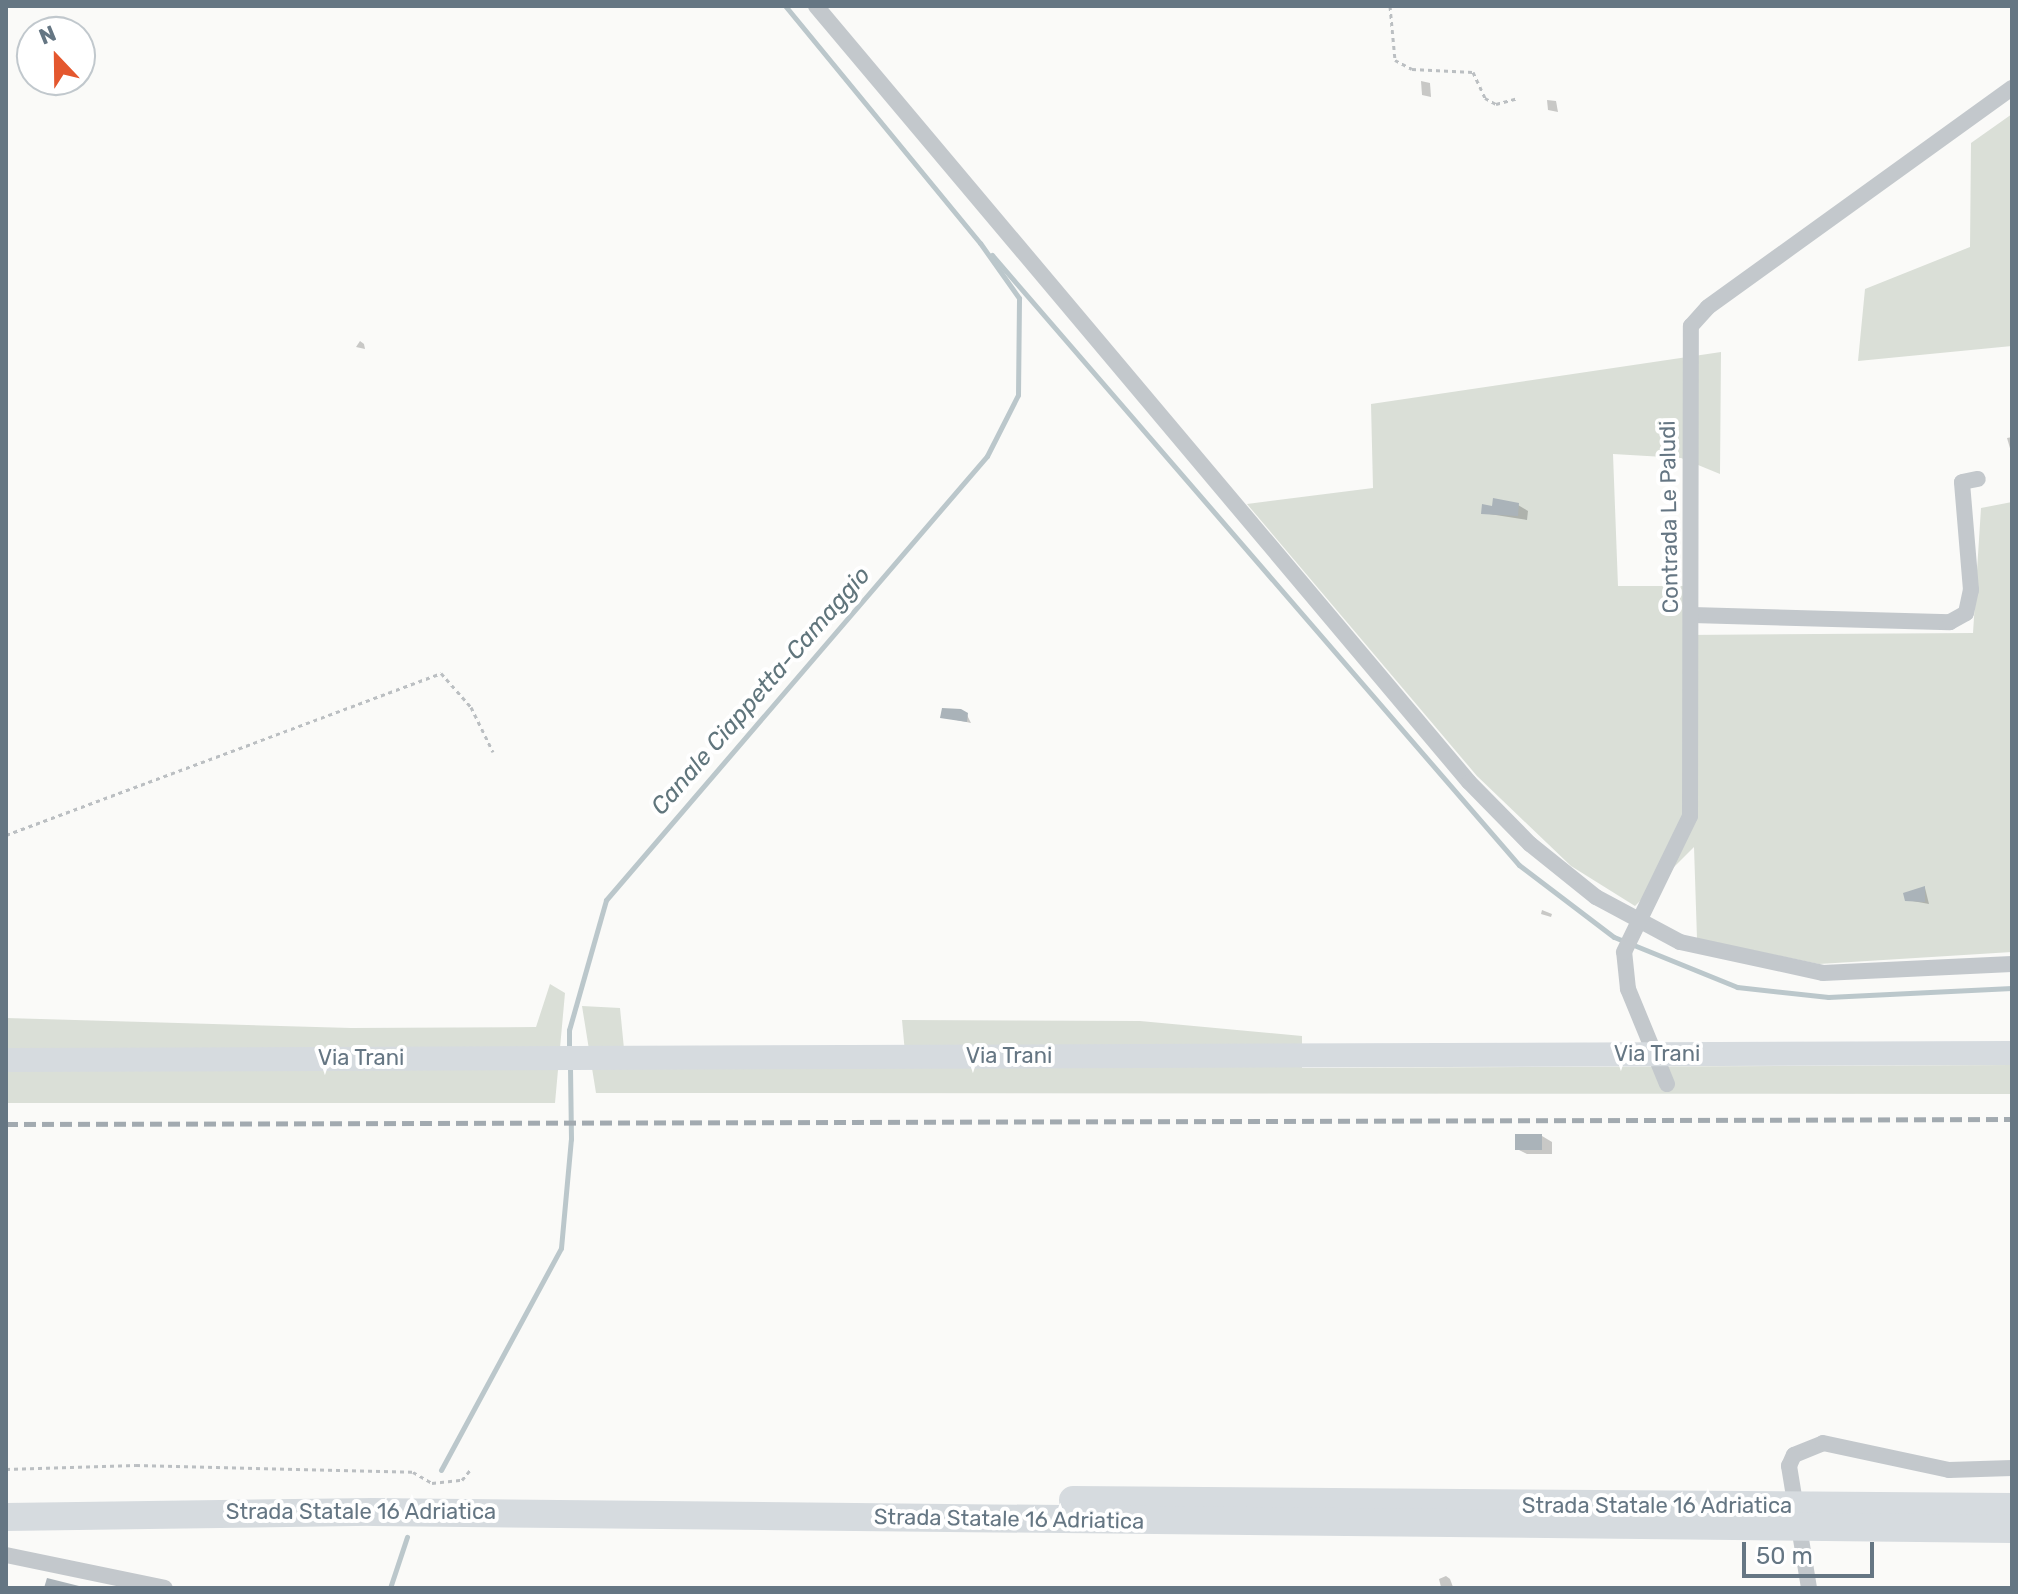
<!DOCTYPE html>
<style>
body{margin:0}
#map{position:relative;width:2018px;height:1594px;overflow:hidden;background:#fafaf8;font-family:Rubik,sans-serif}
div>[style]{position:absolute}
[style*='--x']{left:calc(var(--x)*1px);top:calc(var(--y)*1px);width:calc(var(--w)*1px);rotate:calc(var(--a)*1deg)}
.green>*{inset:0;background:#dadfd7}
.shadow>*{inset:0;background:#0003}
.stream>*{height:5px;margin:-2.5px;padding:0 2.5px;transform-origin:2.5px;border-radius:2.5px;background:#bbc7cb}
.building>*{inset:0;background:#aab3b9;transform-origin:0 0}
.path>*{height:3px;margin-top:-1.5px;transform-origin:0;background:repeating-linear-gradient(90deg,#bbbfc2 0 4px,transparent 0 8px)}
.minor>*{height:16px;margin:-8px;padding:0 8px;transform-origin:8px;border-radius:8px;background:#c3c8cc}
.secondary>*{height:24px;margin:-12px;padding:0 12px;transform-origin:12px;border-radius:12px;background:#d6dbdf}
.trunk>*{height:28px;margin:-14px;padding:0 14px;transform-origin:14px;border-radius:14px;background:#d6dbdf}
.rail>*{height:5px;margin-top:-2.5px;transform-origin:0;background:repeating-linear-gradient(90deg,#a2aab0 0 12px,transparent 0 18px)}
span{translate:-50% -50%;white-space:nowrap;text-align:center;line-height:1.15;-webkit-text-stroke:8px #fff;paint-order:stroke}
.street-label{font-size:22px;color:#657683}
.water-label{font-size:24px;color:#60757c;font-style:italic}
.frame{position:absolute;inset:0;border:8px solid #657683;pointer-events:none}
.north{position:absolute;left:16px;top:16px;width:80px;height:80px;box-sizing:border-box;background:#fff;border:2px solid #c1c8cd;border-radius:50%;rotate:338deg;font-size:22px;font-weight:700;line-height:32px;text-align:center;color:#657683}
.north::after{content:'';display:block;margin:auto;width:28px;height:36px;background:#e4572e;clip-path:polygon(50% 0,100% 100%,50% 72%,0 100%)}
.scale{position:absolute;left:1742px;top:1542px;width:132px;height:36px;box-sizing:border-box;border:4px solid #657683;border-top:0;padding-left:10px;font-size:24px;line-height:28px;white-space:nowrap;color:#657683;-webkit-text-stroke:6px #fff;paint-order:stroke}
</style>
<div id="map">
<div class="green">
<i style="clip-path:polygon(2012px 114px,2012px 346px,1858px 361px,1865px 289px,1970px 247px,1971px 143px)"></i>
<i style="clip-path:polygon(1721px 352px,1720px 474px,1681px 458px,1613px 454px,1618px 586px,1684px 586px,1685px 635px,1973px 633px,1981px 508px,2012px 502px,2012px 952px,1819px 964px,1697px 939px,1694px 847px,1635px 906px,1571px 866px,1477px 776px,1247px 504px,1373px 488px,1371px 404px)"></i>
<i style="clip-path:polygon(550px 984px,565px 993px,555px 1103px,6px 1103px,6px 1018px,351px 1028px,536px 1027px)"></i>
<i style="clip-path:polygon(582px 1006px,620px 1008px,626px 1069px,906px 1064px,902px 1020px,1140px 1021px,1302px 1036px,1302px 1068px,2012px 1065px,2012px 1094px,596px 1093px)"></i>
</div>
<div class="shadow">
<i style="clip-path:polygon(1421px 81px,1430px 83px,1431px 97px,1422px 95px)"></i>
<i style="clip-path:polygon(1547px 100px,1556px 101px,1558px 112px,1548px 110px)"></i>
<i style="clip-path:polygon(360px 341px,364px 344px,365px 349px,356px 347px)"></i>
<i style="clip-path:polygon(2012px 437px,2012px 455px,2007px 438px)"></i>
<i style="clip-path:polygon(1518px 505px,1528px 511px,1527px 520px,1483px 513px)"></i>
<i style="clip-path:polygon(967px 715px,971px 723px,942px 717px)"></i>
<i style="clip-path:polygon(1925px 888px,1929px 904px,1907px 900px,1906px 895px)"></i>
<i style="clip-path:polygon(1542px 910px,1552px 914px,1551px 917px,1541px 914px)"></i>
<i style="clip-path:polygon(1542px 1136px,1552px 1142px,1552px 1154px,1527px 1154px,1517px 1149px)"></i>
<i style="clip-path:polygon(1446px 1576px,1450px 1579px,1453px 1587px,1441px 1587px,1439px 1579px)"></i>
</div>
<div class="stream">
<i style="--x:992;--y:255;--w:806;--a:49.18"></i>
<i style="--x:1519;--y:865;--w:119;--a:37.2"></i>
<i style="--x:1614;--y:937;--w:133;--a:22.1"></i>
<i style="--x:1737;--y:987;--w:92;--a:6.3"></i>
<i style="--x:1828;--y:997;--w:184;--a:-2.8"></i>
<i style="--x:569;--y:1051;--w:21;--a:-90"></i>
<i style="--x:569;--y:1030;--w:135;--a:-74.1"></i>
<i style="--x:606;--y:900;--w:585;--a:-49.37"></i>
<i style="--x:987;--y:456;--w:68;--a:-63.1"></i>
<i style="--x:1018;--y:395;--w:97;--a:-89.4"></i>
<i style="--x:1019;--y:298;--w:67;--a:-125.3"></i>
<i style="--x:980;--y:243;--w:307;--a:-129.4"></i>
<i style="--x:441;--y:1470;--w:252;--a:-61.6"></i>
<i style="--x:561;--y:1248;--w:109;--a:-84.8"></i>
<i style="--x:571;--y:1139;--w:74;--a:-90.8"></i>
<i style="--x:390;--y:1588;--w:54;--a:-71.6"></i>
</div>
<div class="building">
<i style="clip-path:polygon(1493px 498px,1519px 503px,1518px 516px,1481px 514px,1482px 504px,1492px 506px)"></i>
<i style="clip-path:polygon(942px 708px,961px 709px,968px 713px,967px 722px,940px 718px)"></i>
<i style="clip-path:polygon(1925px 886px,1925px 902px,1905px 901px,1903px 893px)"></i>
<i style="left:1515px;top:1134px;width:27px;height:16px"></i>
<i style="clip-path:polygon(47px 1578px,83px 1587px,83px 1588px,44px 1588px)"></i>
</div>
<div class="path">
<i style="--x:1390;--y:6;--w:54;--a:84.7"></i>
<i style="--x:1395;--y:60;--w:19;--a:28"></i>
<i style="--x:1412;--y:69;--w:61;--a:2.8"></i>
<i style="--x:1473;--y:72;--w:29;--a:65"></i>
<i style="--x:1485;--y:98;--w:13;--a:29"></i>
<i style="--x:1496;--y:104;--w:23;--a:-15"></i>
<i style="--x:6;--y:835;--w:464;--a:-20.4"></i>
<i style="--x:441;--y:673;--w:45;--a:48.6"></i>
<i style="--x:471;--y:707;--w:50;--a:63.9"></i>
<i style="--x:6;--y:1469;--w:130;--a:-1.8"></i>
<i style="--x:136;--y:1465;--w:277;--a:1.4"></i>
<i style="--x:413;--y:1472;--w:22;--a:30"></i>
<i style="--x:432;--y:1483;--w:30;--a:-6"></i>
<i style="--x:462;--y:1480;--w:14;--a:-51"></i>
</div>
<div class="minor">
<i style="--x:816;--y:6;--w:1014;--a:49.92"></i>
<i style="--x:1469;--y:782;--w:87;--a:45.5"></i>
<i style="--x:1530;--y:844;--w:85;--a:38.8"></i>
<i style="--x:1596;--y:897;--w:95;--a:28.2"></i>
<i style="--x:1680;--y:942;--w:146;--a:12.2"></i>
<i style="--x:1823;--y:973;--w:189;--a:-2.7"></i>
<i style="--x:1692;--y:615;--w:258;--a:1.6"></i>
<i style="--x:1950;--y:622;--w:18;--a:-29"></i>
<i style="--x:1966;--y:613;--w:24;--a:-78"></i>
<i style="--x:1971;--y:590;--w:108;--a:-94.8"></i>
<i style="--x:1962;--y:482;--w:16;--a:-11"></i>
<i style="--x:1667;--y:1084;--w:103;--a:-112.3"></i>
<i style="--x:1628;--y:989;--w:37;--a:-96"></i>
<i style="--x:1624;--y:952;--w:151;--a:-64.1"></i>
<i style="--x:1690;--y:816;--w:490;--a:-89.9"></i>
<i style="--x:1691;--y:326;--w:25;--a:-48"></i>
<i style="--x:1708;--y:307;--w:375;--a:-35.8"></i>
<i style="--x:6;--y:1555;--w:162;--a:11.7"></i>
<i style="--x:1809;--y:1588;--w:124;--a:-99.3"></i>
<i style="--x:1789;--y:1466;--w:12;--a:-66"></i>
<i style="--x:1794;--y:1455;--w:31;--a:-22"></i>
<i style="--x:1823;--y:1443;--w:129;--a:12.1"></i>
<i style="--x:1949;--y:1470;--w:63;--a:-1.8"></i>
</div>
<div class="secondary">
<i style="--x:6;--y:1060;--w:2006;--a:-0.2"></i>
</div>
<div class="trunk">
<i style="--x:1073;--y:1500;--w:939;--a:0.43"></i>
<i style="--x:6;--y:1517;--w:367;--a:-0.8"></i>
<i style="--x:373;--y:1512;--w:1639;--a:0.59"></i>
</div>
<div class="rail">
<i style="--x:6;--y:1124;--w:2006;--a:-0.14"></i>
</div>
<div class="street-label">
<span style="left:1669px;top:517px;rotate:-91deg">Contrada Le Paludi</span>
<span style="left:1657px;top:1054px">Via Trani</span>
<span style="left:1009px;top:1056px">Via Trani</span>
<span style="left:361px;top:1058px">Via Trani</span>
<span style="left:1657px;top:1506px">Strada Statale 16 Adriatica</span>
<span style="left:361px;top:1512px">Strada Statale 16 Adriatica</span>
<span style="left:1009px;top:1519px;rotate:1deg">Strada Statale 16 Adriatica</span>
</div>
<div class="water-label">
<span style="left:761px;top:691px;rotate:-49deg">Canale Ciappetta-Camaggio</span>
</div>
<div class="frame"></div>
<div class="north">N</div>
<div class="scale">50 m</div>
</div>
